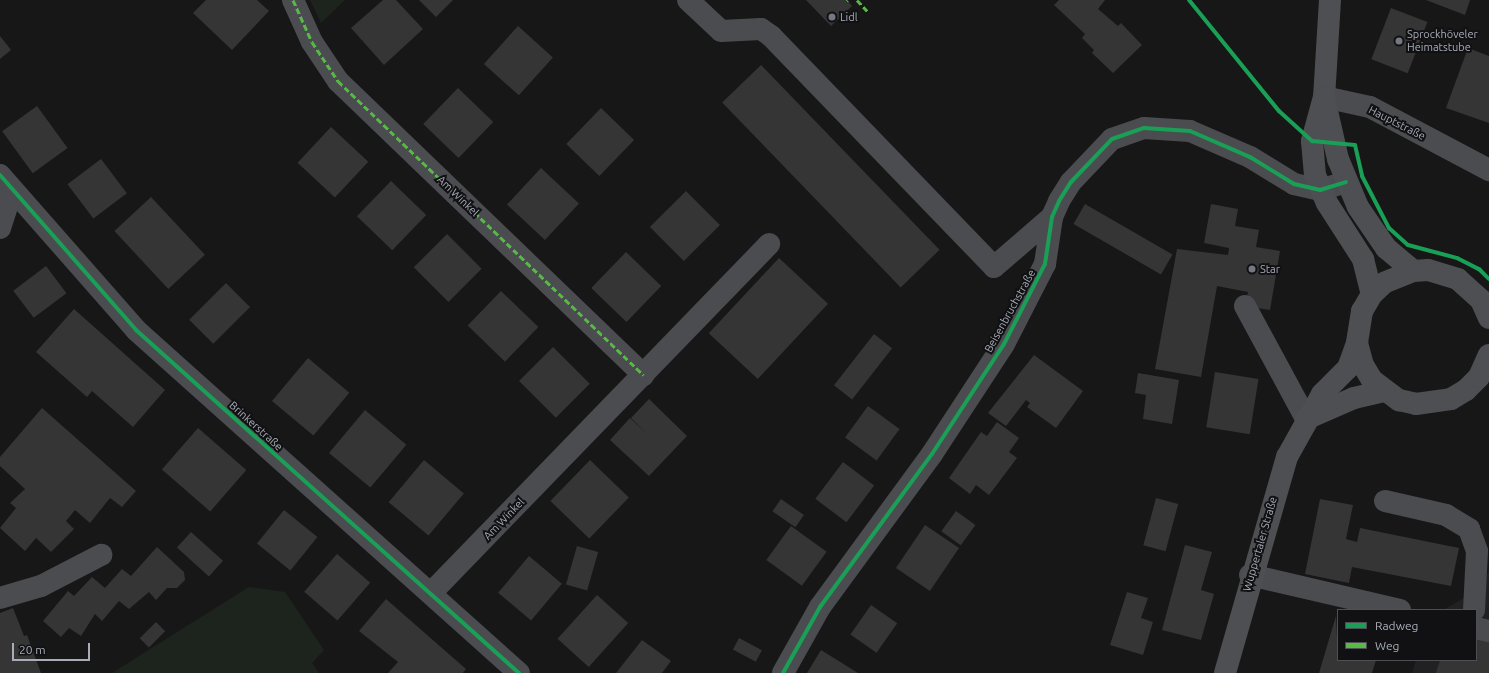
<!DOCTYPE html>
<meta charset="utf-8">
<style>
body{margin:0}
#map{position:relative;width:1489px;height:673px;overflow:hidden;background:#171717;font-family:Ubuntu,sans-serif}
div>[style]{position:absolute}
[style*='--x']{left:calc(var(--x)*1px);top:calc(var(--y)*1px);width:calc(var(--w)*1px);rotate:calc(var(--a)*1deg)}
.built>*{inset:0;background:#212123}
.green>*{inset:0;background:#1d241e}
.building>*{inset:0;background:#353536;transform-origin:0 0}
.minor>*{height:22px;margin:-11px;padding:0 11px;transform-origin:11px;border-radius:11px;background:#4b4c50}
.major>*{height:22px;margin:-11px;padding:0 11px;transform-origin:11px;border-radius:11px;background:#4d4f52}
.quiet>*{height:3px;margin-top:-1.5px;transform-origin:0;background:repeating-linear-gradient(90deg,#58b947 0 6px,transparent 0 9px)}
.cycleway>*{height:4px;margin:-2px;padding:0 2px;transform-origin:2px;border-radius:2px;background:#1a9f57}
.dots>*{width:11px;height:11px;translate:-50% -50%;box-sizing:border-box;border:2px solid #111113;border-radius:50%}
span{translate:-50% -50%;white-space:nowrap;text-align:center;line-height:1.15;-webkit-text-stroke:4px #111113;paint-order:stroke}
.poi-label{font-size:11px;color:#a8adb8}
.left{translate:0 -50%;text-align:left}
.street-label{font-size:11px;color:#a8adb8}
.legend{position:absolute;left:1337px;top:609px;width:140px;height:52px;box-sizing:border-box;background:#111113;border:1px solid #4d4f55;margin:0;padding:5px 7px;list-style:none;font-size:12px;color:#a8adb8}
.legend li{display:flex;align-items:center;gap:8px;height:20px}
.legend b{width:20px;border:1px solid #4d4f55}
.scale{position:absolute;left:12px;top:643px;width:78px;height:18px;box-sizing:border-box;border:2px solid #a8adb8;border-top:0;padding-left:5px;font-size:12px;line-height:14px;white-space:nowrap;color:#a8adb8;-webkit-text-stroke:3px #111113;paint-order:stroke}
</style>
<div id="map">
<div class="built">
<i style="clip-path:polygon(1489px 570px,1489px 673px,1412px 673px,1416px 660px,1476px 660px,1476px 610px,1443px 610px,1481px 588px)"></i>
</div>
<div class="green">
<i style="clip-path:polygon(310px 0,345px 0,321px 23px)"></i>
<i style="clip-path:polygon(249px 587px,285px 592px,324px 650px,312px 663px,319px 673px,112px 673px)"></i>
</div>
<div class="building">
<i style="clip-path:polygon(206px 0,257px 0,269px 11px,232px 50px,193px 13px)"></i>
<i style="clip-path:polygon(383px 0,396px 0,423px 29px,384px 65px,351px 28px)"></i>
<i style="clip-path:polygon(419px 0,453px 0,436px 17px)"></i>
<i style="clip-path:polygon(806px 0,847px 0,852px 6px,831px 26px)"></i>
<i style="clip-path:polygon(1059px 0,1105px 0,1098px 9px,1118px 26px,1121px 23px,1142px 45px,1113px 73px,1092px 53px,1094px 50px,1082px 38px,1085px 34px,1054px 5px)"></i>
<i style="clip-path:polygon(1426px 0,1470px 0,1465px 15px)"></i>
<i style="left:1391px;top:8px;width:39px;height:55px;rotate:21deg"></i>
<i style="left:518px;top:26px;width:47px;height:51px;rotate:42deg"></i>
<i style="clip-path:polygon(0 36px,11px 50px,0 59px)"></i>
<i style="clip-path:polygon(1468px 48px,1489px 56px,1489px 123px,1446px 108px)"></i>
<i style="left:761px;top:65px;width:257px;height:54px;rotate:46deg"></i>
<i style="left:458px;top:88px;width:49px;height:50px;rotate:44deg"></i>
<i style="left:37px;top:106px;width:52px;height:43px;rotate:54deg"></i>
<i style="left:601px;top:108px;width:46px;height:50px;rotate:44deg"></i>
<i style="left:331px;top:127px;width:51px;height:49px;rotate:43deg"></i>
<i style="left:101px;top:159px;width:43px;height:42px;rotate:53deg"></i>
<i style="left:541px;top:168px;width:52px;height:50px;rotate:43deg"></i>
<i style="left:391px;top:181px;width:49px;height:49px;rotate:44deg"></i>
<i style="left:686px;top:191px;width:48px;height:51px;rotate:45deg"></i>
<i style="left:151px;top:197px;width:79px;height:50px;rotate:47deg"></i>
<i style="left:1085px;top:204px;width:101px;height:23px;rotate:30deg"></i>
<i style="clip-path:polygon(1211px 204px,1238px 209px,1235px 226px,1259px 230px,1256px 247px,1280px 251px,1270px 310px,1245px 306px,1248px 292px,1217px 286px,1201px 377px,1155px 369px,1177px 249px,1228px 255px,1229px 248px,1204px 243px)"></i>
<i style="left:447px;top:234px;width:49px;height:47px;rotate:45deg"></i>
<i style="left:626px;top:252px;width:49px;height:50px;rotate:44deg"></i>
<i style="left:779px;top:258px;width:67px;height:103px;rotate:43deg"></i>
<i style="left:46px;top:266px;width:34px;height:41px;rotate:53deg"></i>
<i style="left:226px;top:283px;width:34px;height:52px;rotate:45deg"></i>
<i style="left:501px;top:291px;width:52px;height:48px;rotate:44deg"></i>
<i style="clip-path:polygon(74px 309px,165px 390px,133px 427px,92px 391px,87px 397px,36px 352px)"></i>
<i style="left:874px;top:334px;width:23px;height:65px;rotate:38deg"></i>
<i style="left:553px;top:347px;width:52px;height:48px;rotate:45deg"></i>
<i style="clip-path:polygon(1034px 355px,1083px 391px,1056px 428px,1027px 407px,1030px 403px,1026px 400px,1006px 426px,988px 413px)"></i>
<i style="left:308px;top:358px;width:54px;height:56px;rotate:40deg"></i>
<i style="left:1215px;top:372px;width:44px;height:56px;rotate:9deg"></i>
<i style="clip-path:polygon(1138px 373px,1179px 380px,1172px 424px,1143px 419px,1146px 395px,1135px 393px)"></i>
<i style="clip-path:polygon(649px 399px,687px 436px,649px 476px,610px 440px,630px 418px,647px 434px,631px 418px)"></i>
<i style="left:868px;top:406px;width:39px;height:39px;rotate:36deg"></i>
<i style="clip-path:polygon(42px 408px,136px 491px,122px 507px,110px 498px,90px 523px,75px 510px,66px 521px,74px 529px,51px 552px,36px 538px,25px 551px,0 528px,16px 508px,10px 503px,25px 489px,0 466px,0 457px)"></i>
<i style="left:365px;top:410px;width:54px;height:56px;rotate:40deg"></i>
<i style="clip-path:polygon(997px 422px,1019px 438px,1009px 452px,1017px 458px,989px 495px,976px 485px,970px 494px,949px 478px,981px 432px,987px 436px)"></i>
<i style="left:198px;top:428px;width:64px;height:55px;rotate:41deg"></i>
<i style="left:424px;top:460px;width:52px;height:55px;rotate:40deg"></i>
<i style="left:590px;top:460px;width:54px;height:57px;rotate:44deg"></i>
<i style="left:843px;top:462px;width:39px;height:46px;rotate:37deg"></i>
<i style="left:1156px;top:498px;width:23px;height:49px;rotate:15deg"></i>
<i style="left:781px;top:499px;width:28px;height:15px;rotate:35deg"></i>
<i style="clip-path:polygon(1320px 499px,1353px 505px,1346px 539px,1357px 542px,1360px 528px,1459px 548px,1451px 586px,1352px 567px,1349px 583px,1305px 574px)"></i>
<i style="left:284px;top:510px;width:43px;height:43px;rotate:39deg"></i>
<i style="left:956px;top:511px;width:24px;height:25px;rotate:36deg"></i>
<i style="left:925px;top:525px;width:41px;height:52px;rotate:34deg"></i>
<i style="left:791px;top:526px;width:44px;height:42px;rotate:36deg"></i>
<i style="left:191px;top:532px;width:43px;height:21px;rotate:42deg"></i>
<i style="clip-path:polygon(1185px 545px,1212px 552px,1201px 590px,1214px 594px,1201px 640px,1162px 630px)"></i>
<i style="left:577px;top:546px;width:22px;height:40px;rotate:16deg"></i>
<i style="clip-path:polygon(157px 547px,184px 572px,185px 580px,177px 588px,167px 588px,156px 600px,149px 592px,129px 609px,119px 601px,102px 621px,95px 614px,81px 636px,69px 628px,61px 637px,43px 621px,68px 591px,74px 596px,92px 577px,105px 588px,122px 569px,131px 576px)"></i>
<i style="left:337px;top:554px;width:44px;height:50px;rotate:41deg"></i>
<i style="left:529px;top:556px;width:43px;height:48px;rotate:40deg"></i>
<i style="clip-path:polygon(1127px 592px,1148px 598px,1141px 618px,1153px 622px,1143px 655px,1110px 645px)"></i>
<i style="left:597px;top:595px;width:42px;height:59px;rotate:42deg"></i>
<i style="clip-path:polygon(386px 599px,466px 669px,463px 673px,388px 673px,398px 662px,359px 631px)"></i>
<i style="left:871px;top:605px;width:32px;height:36px;rotate:35deg"></i>
<i style="clip-path:polygon(13px 608px,24px 636px,27px 635px,41px 673px,0 673px,0 613px)"></i>
<i style="clip-path:polygon(1336px 616px,1338px 660px,1376px 660px,1372px 673px,1319px 673px)"></i>
<i style="left:156px;top:622px;width:13px;height:23px;rotate:45deg"></i>
<i style="clip-path:polygon(1476px 637px,1489px 641px,1489px 673px,1436px 673px,1440px 660px,1476px 660px)"></i>
<i style="left:739px;top:638px;width:26px;height:13px;rotate:28deg"></i>
<i style="clip-path:polygon(642px 640px,671px 661px,662px 673px,616px 673px)"></i>
<i style="clip-path:polygon(821px 650px,858px 673px,807px 673px)"></i>
</div>
<div class="minor">
<i style="--x:293;--y:0;--w:46;--a:65.7"></i>
<i style="--x:312;--y:42;--w:47;--a:56.3"></i>
<i style="--x:338;--y:81;--w:424;--a:43.9"></i>
<i style="--x:688;--y:0;--w:45;--a:43.2"></i>
<i style="--x:721;--y:31;--w:40;--a:-2.9"></i>
<i style="--x:761;--y:29;--w:12;--a:35"></i>
<i style="--x:771;--y:36;--w:321;--a:46"></i>
<i style="--x:994;--y:267;--w:77;--a:-40.8"></i>
<i style="--x:1324;--y:97;--w:47;--a:12.3"></i>
<i style="--x:1370;--y:107;--w:135;--a:27.9"></i>
<i style="--x:0;--y:175;--w:206;--a:48.7"></i>
<i style="--x:136;--y:330;--w:514;--a:41.85"></i>
<i style="--x:0;--y:228;--w:39;--a:-72"></i>
<i style="--x:1245;--y:306;--w:128;--a:61.6"></i>
<i style="--x:1385;--y:501;--w:63;--a:12.9"></i>
<i style="--x:1446;--y:515;--w:27;--a:31"></i>
<i style="--x:1469;--y:529;--w:23;--a:70"></i>
<i style="--x:1477;--y:551;--w:59;--a:92.9"></i>
<i style="--x:1250;--y:575;--w:154;--a:13.1"></i>
<i style="--x:431;--y:593;--w:486;--a:-45.9"></i>
<i style="--x:0;--y:598;--w:43;--a:-16.3"></i>
<i style="--x:41;--y:586;--w:68;--a:-27.3"></i>
<i style="--x:1476;--y:628;--w:13;--a:13"></i>
<i style="--x:783;--y:673;--w:76;--a:-60.7"></i>
<i style="--x:820;--y:607;--w:190;--a:-53.8"></i>
<i style="--x:932;--y:454;--w:131;--a:-56.8"></i>
<i style="--x:1004;--y:344;--w:90;--a:-62.9"></i>
<i style="--x:1045;--y:264;--w:48;--a:-81.5"></i>
<i style="--x:1052;--y:217;--w:17;--a:-66"></i>
<i style="--x:1059;--y:201;--w:22;--a:-58"></i>
<i style="--x:1071;--y:182;--w:59;--a:-46.4"></i>
<i style="--x:1112;--y:139;--w:34;--a:-19"></i>
<i style="--x:1144;--y:128;--w:46;--a:3.7"></i>
<i style="--x:1190;--y:131;--w:65;--a:23.4"></i>
<i style="--x:1250;--y:157;--w:52;--a:31.5"></i>
<i style="--x:1294;--y:184;--w:27;--a:13"></i>
<i style="--x:1320;--y:190;--w:27;--a:-17"></i>
</div>
<div class="major">
<i style="--x:1330;--y:0;--w:97;--a:93.5"></i>
<i style="--x:1324;--y:97;--w:46;--a:105.3"></i>
<i style="--x:1312;--y:141;--w:34;--a:85"></i>
<i style="--x:1315;--y:175;--w:30;--a:67"></i>
<i style="--x:1327;--y:203;--w:67;--a:57.3"></i>
<i style="--x:1363;--y:259;--w:36;--a:76"></i>
<i style="--x:1324;--y:98;--w:63;--a:77.1"></i>
<i style="--x:1338;--y:159;--w:52;--a:67.4"></i>
<i style="--x:1358;--y:207;--w:50;--a:55.7"></i>
<i style="--x:1386;--y:248;--w:35;--a:40"></i>
<i style="--x:1489;--y:318;--w:20;--a:-114"></i>
<i style="--x:1481;--y:300;--w:31;--a:-138"></i>
<i style="--x:1458;--y:279;--w:31;--a:-163"></i>
<i style="--x:1428;--y:270;--w:15;--a:176"></i>
<i style="--x:1413;--y:271;--w:31;--a:158"></i>
<i style="--x:1384;--y:283;--w:16;--a:137"></i>
<i style="--x:1372;--y:294;--w:20;--a:120"></i>
<i style="--x:1362;--y:311;--w:32;--a:99"></i>
<i style="--x:1357;--y:343;--w:23;--a:75"></i>
<i style="--x:1363;--y:365;--w:17;--a:59"></i>
<i style="--x:1372;--y:380;--w:34;--a:37"></i>
<i style="--x:1399;--y:400;--w:17;--a:13"></i>
<i style="--x:1416;--y:404;--w:35;--a:-8"></i>
<i style="--x:1451;--y:399;--w:17;--a:-31"></i>
<i style="--x:1466;--y:390;--w:18;--a:-45"></i>
<i style="--x:1479;--y:377;--w:24;--a:-66"></i>
<i style="--x:1306;--y:419;--w:52;--a:-23.6"></i>
<i style="--x:1354;--y:398;--w:31;--a:-13"></i>
<i style="--x:1225;--y:673;--w:225;--a:-74"></i>
<i style="--x:1287;--y:457;--w:72;--a:-60.9"></i>
<i style="--x:1322;--y:394;--w:37;--a:-45"></i>
<i style="--x:1348;--y:368;--w:27;--a:-70"></i>
</div>
<div class="quiet">
<i style="--x:293;--y:0;--w:46;--a:65.7"></i>
<i style="--x:312;--y:42;--w:47;--a:56.3"></i>
<i style="--x:338;--y:81;--w:424;--a:43.9"></i>
<i style="--x:857;--y:0;--w:16;--a:47"></i>
<i style="--x:847;--y:1;--w:1;--a:-45"></i>
</div>
<div class="cycleway">
<i style="--x:1189;--y:0;--w:143;--a:51"></i>
<i style="--x:1279;--y:111;--w:45;--a:42.3"></i>
<i style="--x:1312;--y:141;--w:43;--a:5.3"></i>
<i style="--x:1355;--y:145;--w:32;--a:77"></i>
<i style="--x:1362;--y:176;--w:59;--a:62.6"></i>
<i style="--x:1389;--y:228;--w:25;--a:42"></i>
<i style="--x:1408;--y:245;--w:51;--a:14.9"></i>
<i style="--x:1457;--y:258;--w:25;--a:27"></i>
<i style="--x:1479;--y:269;--w:14;--a:45"></i>
<i style="--x:0;--y:175;--w:206;--a:48.7"></i>
<i style="--x:136;--y:330;--w:514;--a:41.85"></i>
<i style="--x:783;--y:673;--w:76;--a:-60.7"></i>
<i style="--x:820;--y:607;--w:190;--a:-53.8"></i>
<i style="--x:932;--y:454;--w:131;--a:-56.8"></i>
<i style="--x:1004;--y:344;--w:90;--a:-62.9"></i>
<i style="--x:1045;--y:264;--w:48;--a:-81.5"></i>
<i style="--x:1052;--y:217;--w:17;--a:-66"></i>
<i style="--x:1059;--y:201;--w:22;--a:-58"></i>
<i style="--x:1071;--y:182;--w:59;--a:-46.4"></i>
<i style="--x:1112;--y:139;--w:34;--a:-19"></i>
<i style="--x:1144;--y:128;--w:46;--a:3.7"></i>
<i style="--x:1190;--y:131;--w:65;--a:23.4"></i>
<i style="--x:1250;--y:157;--w:52;--a:31.5"></i>
<i style="--x:1294;--y:184;--w:27;--a:13"></i>
<i style="--x:1320;--y:190;--w:27;--a:-17"></i>
</div>
<div class="dots">
<i style="left:832px;top:17px;background:#757880"></i>
<i style="left:1399px;top:41px;background:#757880"></i>
<i style="left:1252px;top:269px;background:#757880"></i>
</div>
<div class="poi-label">
<span class="left" style="left:840px;top:17px">Lidl</span>
<span class="left" style="left:1407px;top:41px">Sprockhöveler<br>Heimatstube</span>
<span class="left" style="left:1260px;top:269px">Star</span>
</div>
<div class="street-label">
<span style="left:1397px;top:123px;rotate:27deg">Hauptstraße</span>
<span style="left:458px;top:196px;rotate:44deg">Am Winkel</span>
<span style="left:1010px;top:311px;rotate:-61deg">Beisenbruchstraße</span>
<span style="left:256px;top:426px;rotate:42deg">Brinkerstraße</span>
<span style="left:504px;top:519px;rotate:-46deg">Am Winkel</span>
<span style="left:1260px;top:544px;rotate:-74deg">Wuppertaler Straße</span>
</div>
<ul class="legend">
<li><b style="height:5px;background:#1a9f57"></b>Radweg</li>
<li><b style="height:5px;background:#58b947"></b>Weg</li>
</ul>
<div class="scale">20 m</div>
</div>
